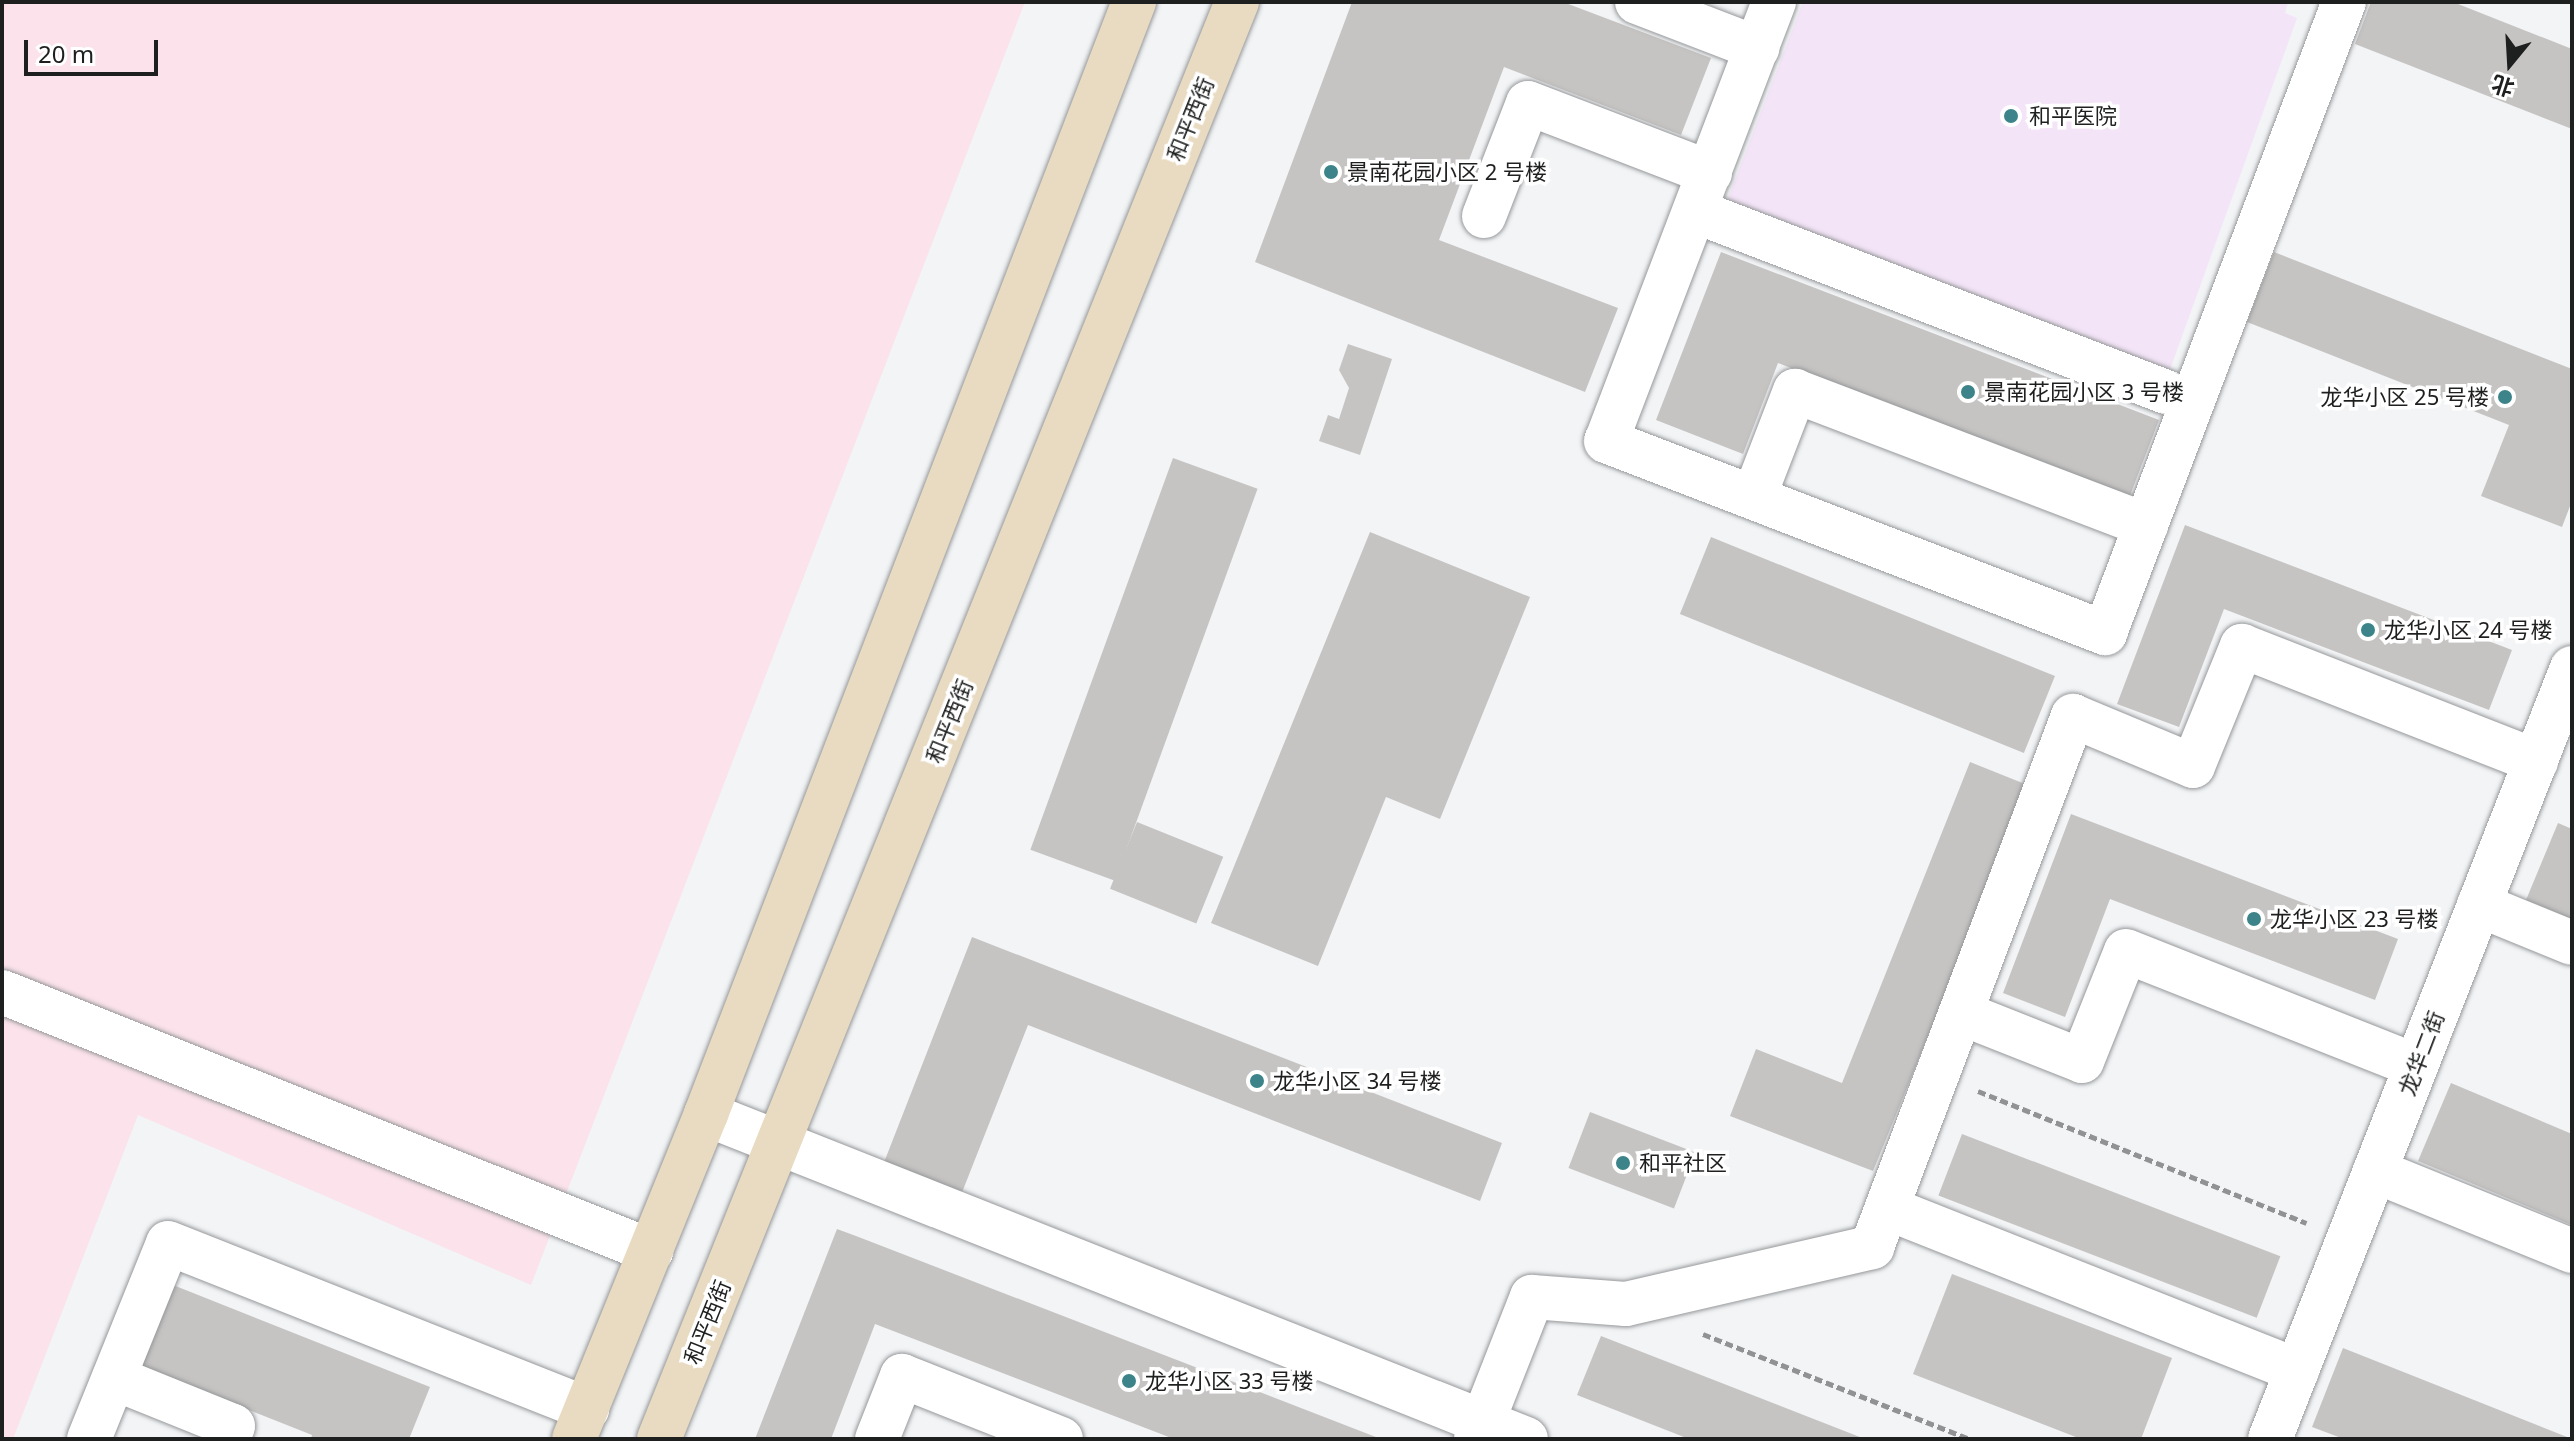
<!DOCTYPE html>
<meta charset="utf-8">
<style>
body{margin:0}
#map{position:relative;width:2574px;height:1441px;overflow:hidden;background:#f2f4f6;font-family:"Noto Sans","Noto Sans SC",sans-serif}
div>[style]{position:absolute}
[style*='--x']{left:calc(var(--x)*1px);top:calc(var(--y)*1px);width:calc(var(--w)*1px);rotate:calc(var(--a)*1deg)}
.industrial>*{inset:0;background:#fbe2eb}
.medical>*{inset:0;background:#f3e4f7}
.building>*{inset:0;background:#c6c4c3;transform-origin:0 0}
.path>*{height:5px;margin-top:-2.5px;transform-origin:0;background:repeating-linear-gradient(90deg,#919293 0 8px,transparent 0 12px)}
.roads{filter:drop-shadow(0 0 2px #96989a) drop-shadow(0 0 2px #96989a)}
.street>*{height:44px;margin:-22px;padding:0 22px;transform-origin:22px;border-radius:22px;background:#fff}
.secondary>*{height:44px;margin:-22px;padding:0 22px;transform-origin:22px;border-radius:22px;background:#e9dac2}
.dots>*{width:22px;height:22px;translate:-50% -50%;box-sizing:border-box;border:4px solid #fff;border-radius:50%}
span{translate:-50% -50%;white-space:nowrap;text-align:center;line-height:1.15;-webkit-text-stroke:7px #fff;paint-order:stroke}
.poi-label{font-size:22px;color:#1e1f1f}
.left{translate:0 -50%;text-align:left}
.right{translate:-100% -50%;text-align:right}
.street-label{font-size:22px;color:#1e1f1f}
.frame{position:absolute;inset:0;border:4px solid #1e1f1f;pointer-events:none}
.north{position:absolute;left:2470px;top:24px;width:80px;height:80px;-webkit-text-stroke:6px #fff;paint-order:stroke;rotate:198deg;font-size:22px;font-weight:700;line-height:32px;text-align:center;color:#1e1f1f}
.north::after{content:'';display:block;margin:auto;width:28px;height:36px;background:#1e1f1f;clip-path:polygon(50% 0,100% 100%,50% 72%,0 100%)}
.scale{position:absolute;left:24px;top:40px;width:134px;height:36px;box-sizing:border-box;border:4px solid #1e1f1f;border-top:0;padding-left:10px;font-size:24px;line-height:28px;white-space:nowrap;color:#1e1f1f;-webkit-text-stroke:6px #fff;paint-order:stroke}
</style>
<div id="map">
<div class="industrial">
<i style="clip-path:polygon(2px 2px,1025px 2px,531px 1285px,138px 1115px,13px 1439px,2px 1439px)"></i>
</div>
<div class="medical">
<i style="clip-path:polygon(1803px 2px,2288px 2px,2285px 13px,2297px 18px,2169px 372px,1722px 214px)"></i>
</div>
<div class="building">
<i style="clip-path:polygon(1352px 2px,1563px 2px,1711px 58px,1681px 135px,1504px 67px,1439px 240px,1618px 308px,1585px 392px,1255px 262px)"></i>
<i style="clip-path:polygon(2371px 2px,2453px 2px,2572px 49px,2572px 129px,2355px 44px)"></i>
<i style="clip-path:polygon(1721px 252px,2159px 420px,2129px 498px,1778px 363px,1743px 454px,1656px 420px)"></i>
<i style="clip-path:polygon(2274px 252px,2572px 369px,2572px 501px,2562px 527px,2481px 496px,2509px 425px,2247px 322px)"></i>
<i style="clip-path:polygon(1348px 344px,1392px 359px,1360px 455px,1319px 441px,1328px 415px,1339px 419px,1349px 388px,1339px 370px)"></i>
<i style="left:1173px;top:458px;width:90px;height:417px;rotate:20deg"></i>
<i style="clip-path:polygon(2185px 525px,2512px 650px,2489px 710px,2224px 609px,2179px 727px,2117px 704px)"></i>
<i style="clip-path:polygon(1370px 532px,1530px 597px,1440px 819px,1386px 797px,1318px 966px,1211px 923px)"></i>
<i style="left:1711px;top:537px;width:371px;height:83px;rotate:22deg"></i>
<i style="clip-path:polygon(1970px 762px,2030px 786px,1873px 1171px,1730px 1116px,1756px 1049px,1842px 1083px)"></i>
<i style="clip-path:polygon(2071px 814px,2398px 939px,2375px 1000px,2110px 899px,2065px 1017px,2003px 993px)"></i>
<i style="left:1137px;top:822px;width:93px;height:72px;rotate:22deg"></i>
<i style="clip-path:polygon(2558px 823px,2572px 829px,2572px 919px,2526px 900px)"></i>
<i style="clip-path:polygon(972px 937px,1502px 1143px,1480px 1201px,1028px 1025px,961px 1195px,883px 1165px)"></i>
<i style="clip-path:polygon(2451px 1083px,2572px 1134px,2572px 1225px,2418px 1161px)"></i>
<i style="left:1590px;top:1112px;width:113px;height:60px;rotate:21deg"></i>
<i style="left:1962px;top:1134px;width:341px;height:66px;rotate:21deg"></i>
<i style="clip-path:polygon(837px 1229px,856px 1236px,1381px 1439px,1174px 1439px,875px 1324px,831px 1439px,755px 1439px)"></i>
<i style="clip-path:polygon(1952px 1274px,2172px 1358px,2141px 1439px,2081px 1439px,1913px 1374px)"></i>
<i style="clip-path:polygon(168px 1283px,430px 1387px,409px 1439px,311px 1439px,312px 1435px,136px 1365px)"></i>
<i style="clip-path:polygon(1601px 1336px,1865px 1439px,1689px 1439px,1577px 1395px)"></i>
<i style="clip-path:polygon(2343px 1348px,2572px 1439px,2344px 1439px,2312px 1427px)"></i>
</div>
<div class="path">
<i style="--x:1978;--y:1091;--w:354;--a:21.9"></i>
<i style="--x:1703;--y:1334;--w:287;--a:21.5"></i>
</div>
<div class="roads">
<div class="street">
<i style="--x:1637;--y:2;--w:129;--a:21"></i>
<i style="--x:1774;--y:2;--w:470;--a:110.9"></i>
<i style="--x:1606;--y:441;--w:535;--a:21.05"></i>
<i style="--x:2105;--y:633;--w:675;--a:-69.26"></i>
<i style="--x:1695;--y:211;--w:505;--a:21.02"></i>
<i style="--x:1484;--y:216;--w:121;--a:-68.7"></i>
<i style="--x:1528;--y:103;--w:195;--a:21"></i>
<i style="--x:1754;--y:497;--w:114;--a:-68.9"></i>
<i style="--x:1795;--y:391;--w:376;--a:20.9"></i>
<i style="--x:2479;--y:905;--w:100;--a:22.2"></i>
<i style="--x:2;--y:992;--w:699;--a:21.76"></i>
<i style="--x:1961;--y:1013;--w:130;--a:21.6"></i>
<i style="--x:2082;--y:1061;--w:118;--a:-68.2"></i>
<i style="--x:2126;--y:951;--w:312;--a:21.6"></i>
<i style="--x:706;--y:1114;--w:882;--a:21.62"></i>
<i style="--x:2375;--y:1171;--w:213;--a:22.1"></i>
<i style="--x:1887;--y:1208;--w:441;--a:21.6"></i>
<i style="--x:114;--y:1378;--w:128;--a:22"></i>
<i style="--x:233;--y:1426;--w:14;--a:111"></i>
<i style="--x:89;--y:1439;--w:211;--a:-68"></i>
<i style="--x:168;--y:1243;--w:451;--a:21.6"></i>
<i style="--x:877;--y:1439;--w:68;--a:-68.4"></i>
<i style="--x:902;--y:1376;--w:171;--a:21.6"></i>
<i style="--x:1476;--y:1439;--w:153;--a:-68.5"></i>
<i style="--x:1532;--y:1297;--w:94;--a:4.3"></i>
<i style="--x:1626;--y:1304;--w:253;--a:-13"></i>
<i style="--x:1872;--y:1247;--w:568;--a:-69.27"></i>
<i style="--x:2073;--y:716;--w:130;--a:22.6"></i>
<i style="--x:2193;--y:766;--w:130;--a:-67.8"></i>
<i style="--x:2242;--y:646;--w:316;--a:21.4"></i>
<i style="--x:2270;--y:1439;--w:828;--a:-68.61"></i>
</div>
<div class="secondary">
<i style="--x:574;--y:1439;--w:351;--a:-67.9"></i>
<i style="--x:706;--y:1114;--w:1192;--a:-68.95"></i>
<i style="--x:659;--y:1439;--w:1549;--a:-68.09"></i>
</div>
</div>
<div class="dots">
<i style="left:2011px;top:116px;background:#3c8489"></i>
<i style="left:1331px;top:172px;background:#3c8489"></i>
<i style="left:1968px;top:392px;background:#3c8489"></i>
<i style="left:2505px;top:397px;background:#3c8489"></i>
<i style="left:2368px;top:630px;background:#3c8489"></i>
<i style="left:2254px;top:919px;background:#3c8489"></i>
<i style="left:1257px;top:1081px;background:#3c8489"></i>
<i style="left:1623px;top:1163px;background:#3c8489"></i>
<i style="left:1129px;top:1381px;background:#3c8489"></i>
</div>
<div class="poi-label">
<span class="left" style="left:2029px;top:116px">和平医院</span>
<span class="left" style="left:1347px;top:172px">景南花园小区 2 号楼</span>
<span class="left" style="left:1984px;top:392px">景南花园小区 3 号楼</span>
<span class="right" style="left:2489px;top:397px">龙华小区 25 号楼</span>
<span class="left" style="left:2384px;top:630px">龙华小区 24 号楼</span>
<span class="left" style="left:2270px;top:919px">龙华小区 23 号楼</span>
<span class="left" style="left:1273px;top:1081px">龙华小区 34 号楼</span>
<span class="left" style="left:1639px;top:1163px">和平社区</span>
<span class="left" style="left:1145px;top:1381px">龙华小区 33 号楼</span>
</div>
<div class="street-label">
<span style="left:1190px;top:119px;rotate:-68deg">和平西街</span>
<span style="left:949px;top:721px;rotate:-68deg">和平西街</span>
<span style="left:2421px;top:1053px;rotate:-69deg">龙华二街</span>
<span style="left:707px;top:1322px;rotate:-68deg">和平西街</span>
</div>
<div class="frame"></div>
<div class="north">北</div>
<div class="scale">20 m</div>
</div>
